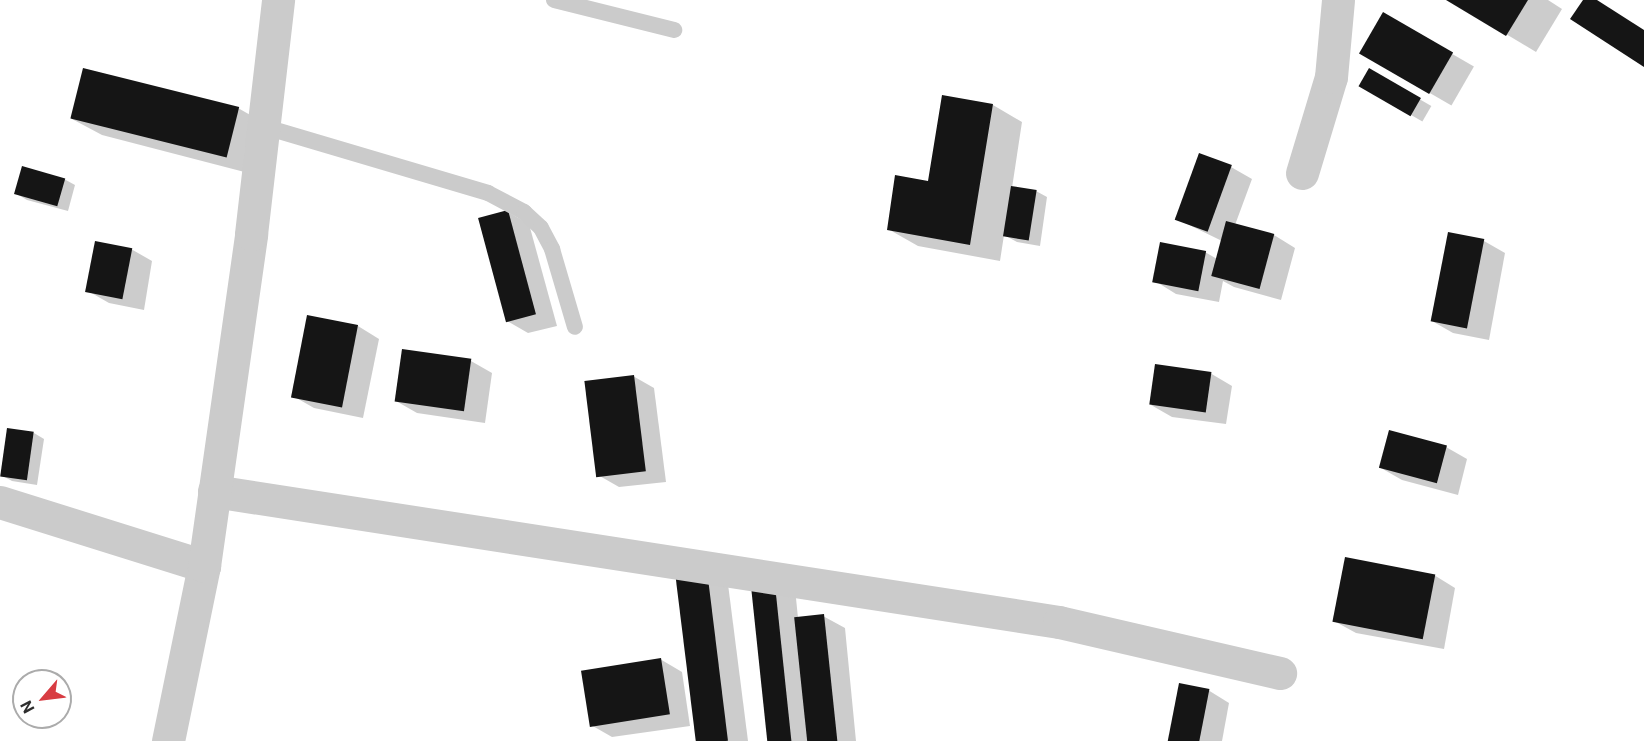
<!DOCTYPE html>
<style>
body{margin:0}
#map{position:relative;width:1644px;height:741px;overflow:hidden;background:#fff;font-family:Roboto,sans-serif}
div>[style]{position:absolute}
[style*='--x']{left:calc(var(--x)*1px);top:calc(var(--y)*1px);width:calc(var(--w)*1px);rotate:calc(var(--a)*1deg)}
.shadow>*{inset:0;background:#0003;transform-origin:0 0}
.building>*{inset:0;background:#151515;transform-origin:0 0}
.service>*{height:16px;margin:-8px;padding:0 8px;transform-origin:8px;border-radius:8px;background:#cbcbcb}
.minor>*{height:33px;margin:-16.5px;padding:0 16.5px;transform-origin:16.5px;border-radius:16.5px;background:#cbcbcb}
span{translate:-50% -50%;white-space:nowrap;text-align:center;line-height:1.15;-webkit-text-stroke:6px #fff;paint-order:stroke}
.north{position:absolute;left:12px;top:669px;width:60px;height:60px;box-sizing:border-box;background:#fff;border:2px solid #ababab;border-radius:50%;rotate:242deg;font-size:16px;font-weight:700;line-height:24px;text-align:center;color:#2e2e2e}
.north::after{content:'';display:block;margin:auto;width:21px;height:27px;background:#d83c42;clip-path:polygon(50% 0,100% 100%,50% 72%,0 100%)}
</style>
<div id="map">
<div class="shadow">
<i style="clip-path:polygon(1449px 0,1548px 0,1562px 9px,1536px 52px)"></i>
<i style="left:1383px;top:14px;width:105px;height:45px;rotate:30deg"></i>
<i style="left:1369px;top:70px;width:72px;height:18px;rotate:30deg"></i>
<i style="clip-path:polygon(943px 97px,993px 105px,1022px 122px,1012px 188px,1036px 191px,1047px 197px,1040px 246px,1017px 242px,1004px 235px,1000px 261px,918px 246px,888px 229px,929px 183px)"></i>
<i style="clip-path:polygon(238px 108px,268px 125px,256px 175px,102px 135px,72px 119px)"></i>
<i style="clip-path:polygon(1231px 167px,1252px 179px,1235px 225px,1274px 235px,1295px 248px,1281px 300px,1234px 287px,1223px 281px,1219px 302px,1176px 294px,1155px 281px,1205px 252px,1217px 259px,1222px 241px,1175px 218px)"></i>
<i style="clip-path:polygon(64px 179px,75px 185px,68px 211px,27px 200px,17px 194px)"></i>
<i style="clip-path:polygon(508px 212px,529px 224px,557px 326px,528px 333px,507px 321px)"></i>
<i style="clip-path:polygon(1484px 241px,1505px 253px,1489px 340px,1453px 333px,1432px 321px)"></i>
<i style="clip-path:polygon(131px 249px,152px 261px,144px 310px,109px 303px,88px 291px)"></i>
<i style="clip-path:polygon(358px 326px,379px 339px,363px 418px,314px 408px,293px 396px)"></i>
<i style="clip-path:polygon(404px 351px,471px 361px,492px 373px,485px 423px,417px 413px,396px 401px)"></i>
<i style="clip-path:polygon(1210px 373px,1232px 386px,1226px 424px,1172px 417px,1151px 405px)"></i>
<i style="clip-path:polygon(633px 376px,654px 388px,666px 482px,619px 487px,598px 475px)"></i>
<i style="clip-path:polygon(34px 433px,44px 439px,37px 485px,12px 481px,1px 475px)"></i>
<i style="clip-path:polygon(1446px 447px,1467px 459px,1458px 495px,1402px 480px,1381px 468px)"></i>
<i style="clip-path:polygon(677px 575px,728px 584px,748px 741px,697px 741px)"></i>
<i style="clip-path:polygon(1434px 575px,1455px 588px,1444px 649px,1356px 633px,1334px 621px)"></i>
<i style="clip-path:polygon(775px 586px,796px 598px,798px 618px,823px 616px,845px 628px,856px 741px,769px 741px)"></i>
<i style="clip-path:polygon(660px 659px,682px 672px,690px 726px,612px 737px,591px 725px)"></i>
<i style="clip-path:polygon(1208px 690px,1229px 703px,1222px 741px,1168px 741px)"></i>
</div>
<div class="building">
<i style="clip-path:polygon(1446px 0,1528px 0,1506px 36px)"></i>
<i style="clip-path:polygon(1583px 0,1597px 0,1644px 30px,1644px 67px,1570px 19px)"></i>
<i style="left:1383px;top:12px;width:81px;height:48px;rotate:30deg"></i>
<i style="left:83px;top:68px;width:161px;height:52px;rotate:14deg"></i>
<i style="left:1369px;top:68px;width:60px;height:21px;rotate:30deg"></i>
<i style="clip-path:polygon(942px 95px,993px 104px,970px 245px,887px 230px,895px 175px,928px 181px)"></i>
<i style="left:1199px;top:153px;width:35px;height:71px;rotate:20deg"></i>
<i style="left:22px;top:166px;width:45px;height:29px;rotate:16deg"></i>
<i style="left:1011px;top:186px;width:26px;height:51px;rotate:9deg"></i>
<i style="left:508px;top:210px;width:108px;height:31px;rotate:75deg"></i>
<i style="left:1226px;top:221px;width:50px;height:57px;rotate:15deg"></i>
<i style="left:1448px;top:232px;width:37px;height:91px;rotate:11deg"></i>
<i style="left:95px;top:241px;width:38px;height:52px;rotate:11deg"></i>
<i style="left:1160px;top:242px;width:47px;height:41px;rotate:11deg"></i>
<i style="left:307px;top:315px;width:52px;height:84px;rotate:11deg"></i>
<i style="left:402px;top:349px;width:70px;height:53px;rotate:8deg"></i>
<i style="left:1155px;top:364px;width:57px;height:41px;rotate:8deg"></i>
<i style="left:634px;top:375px;width:97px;height:50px;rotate:83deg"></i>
<i style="left:7px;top:428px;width:27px;height:49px;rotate:8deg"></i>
<i style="left:1389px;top:430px;width:60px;height:39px;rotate:15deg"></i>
<i style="left:1345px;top:557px;width:92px;height:66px;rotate:11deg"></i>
<i style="left:707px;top:570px;width:172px;height:32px;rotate:83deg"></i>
<i style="left:775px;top:585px;width:157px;height:24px;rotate:84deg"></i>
<i style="left:824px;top:614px;width:128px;height:30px;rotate:84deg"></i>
<i style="left:661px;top:658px;width:57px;height:81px;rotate:81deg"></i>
<i style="left:1179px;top:683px;width:31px;height:59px;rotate:11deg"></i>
</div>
<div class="service">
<i style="--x:554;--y:0;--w:124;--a:14"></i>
<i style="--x:262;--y:126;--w:236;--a:16.5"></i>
<i style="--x:488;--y:193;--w:41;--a:27.8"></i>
<i style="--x:524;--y:212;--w:23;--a:43"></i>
<i style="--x:541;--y:228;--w:24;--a:62"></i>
<i style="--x:552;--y:249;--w:81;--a:73.6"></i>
</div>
<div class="minor">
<i style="--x:1302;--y:173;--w:100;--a:-73.2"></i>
<i style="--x:1331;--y:77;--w:77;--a:-84.8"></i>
<i style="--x:214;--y:491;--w:855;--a:8.81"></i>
<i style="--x:1059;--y:622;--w:227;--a:13"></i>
<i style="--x:0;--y:502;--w:214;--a:17.4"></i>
<i style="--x:168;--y:741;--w:179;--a:-78.4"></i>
<i style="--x:204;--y:566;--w:335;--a:-81.9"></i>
<i style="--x:251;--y:234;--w:236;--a:-83.4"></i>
</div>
<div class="north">N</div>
</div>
